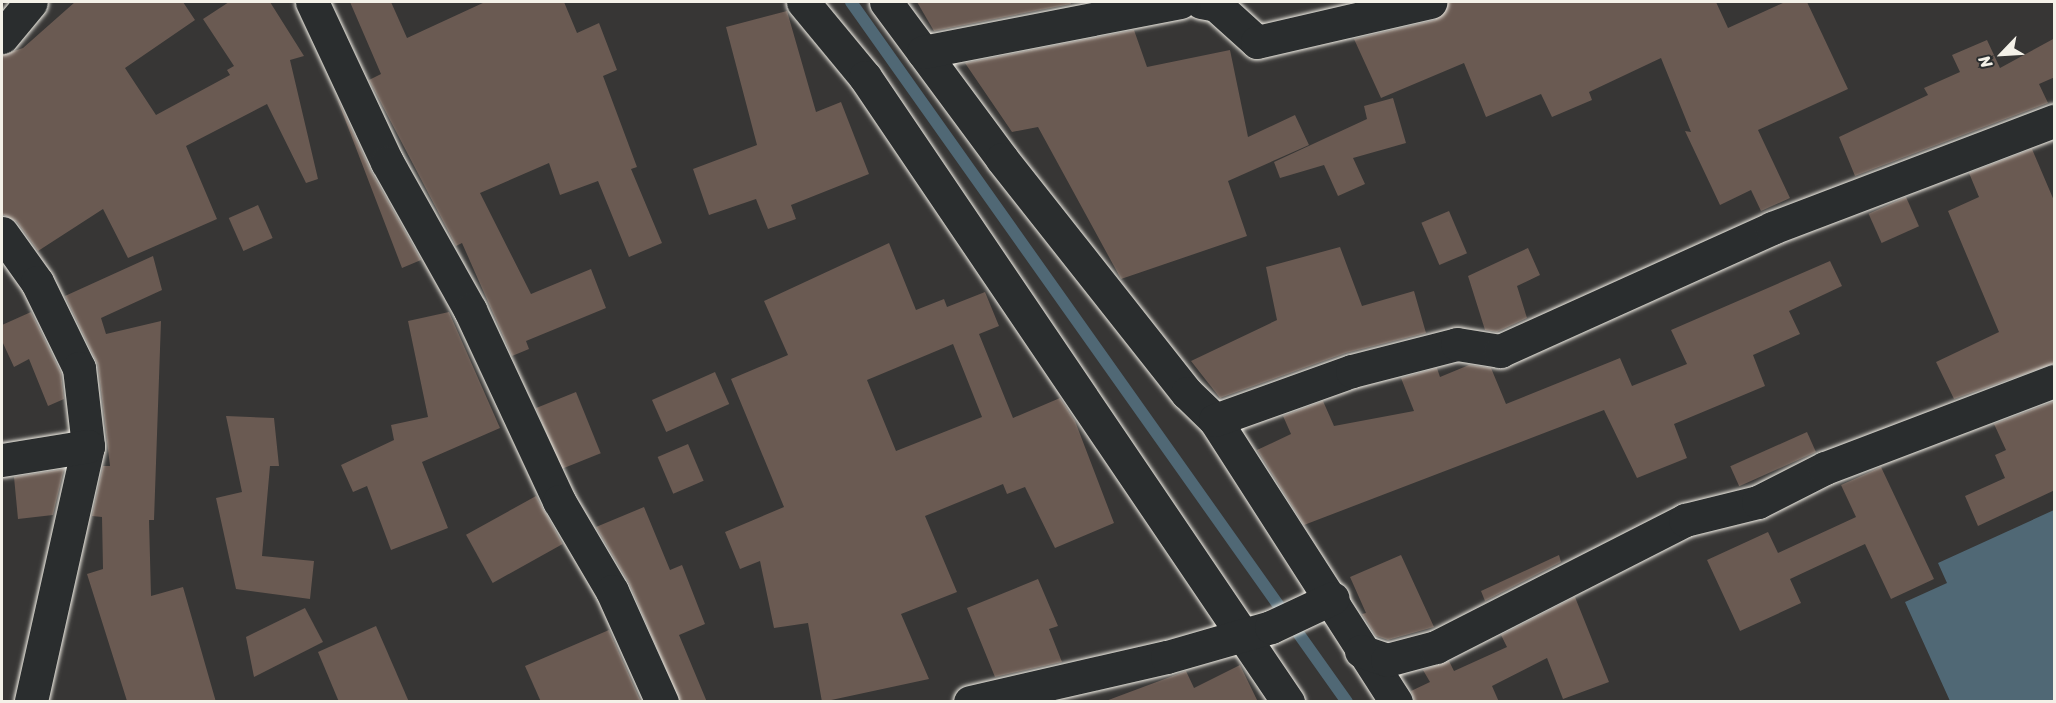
<!DOCTYPE html>
<style>
body{margin:0}
#map{position:relative;width:2056px;height:703px;overflow:hidden;background:#373635;font-family:Sriracha,sans-serif}
div>[style]{position:absolute}
[style*='--x']{left:calc(var(--x)*1px);top:calc(var(--y)*1px);width:calc(var(--w)*1px);rotate:calc(var(--a)*1deg)}
.water>*{inset:0;background:#506875}
.stream>*{height:12px;margin:-6px;padding:0 6px;transform-origin:6px;border-radius:6px;background:#506875}
.building>*{inset:0;background:#6a5a52;transform-origin:0 0}
.roads{filter:drop-shadow(0 0 2px #f4f1e8) drop-shadow(0 0 2px #f4f1e8)}
.minor>*{height:33px;margin:-16.5px;padding:0 16.5px;transform-origin:16.5px;border-radius:16.5px;background:#2a2d2e}
span{translate:-50% -50%;white-space:nowrap;text-align:center;line-height:1.15;-webkit-text-stroke:5px #2a2d2e;paint-order:stroke}
.frame{position:absolute;inset:0;border:3px solid #f4f1e8;pointer-events:none}
.north{position:absolute;left:1972px;top:24px;width:60px;height:60px;-webkit-text-stroke:4px #2a2d2e;paint-order:stroke;rotate:245deg;font-size:16px;font-weight:700;line-height:24px;text-align:center;color:#f4f1e8}
.north::after{content:'';display:block;margin:auto;width:21px;height:27px;background:#f4f1e8;clip-path:polygon(50% 0,100% 100%,50% 72%,0 100%)}
</style>
<div id="map">
<div class="water">
<i style="clip-path:polygon(2054px 510px,2054px 701px,1950px 701px,1905px 602px,1947px 583px,1938px 563px)"></i>
</div>
<div class="stream">
<i style="--x:851;--y:2;--w:858;--a:54.68"></i>
</div>
<div class="building">
<i style="clip-path:polygon(75px 2px,183px 2px,195px 20px,125px 68px,156px 115px,230px 75px,227px 70px,234px 66px,203px 19px,229px 2px,270px 2px,304px 56px,290px 60px,318px 179px,306px 183px,267px 104px,186px 146px,217px 219px,128px 258px,103px 209px,38px 251px,17px 222px,2px 214px,2px 55px,23px 48px)"></i>
<i style="clip-path:polygon(350px 2px,391px 2px,407px 38px,485px 2px,564px 2px,577px 33px,599px 23px,617px 70px,603px 76px,637px 167px,631px 169px,662px 243px,629px 257px,598px 181px,560px 195px,549px 163px,480px 193px,531px 294px,591px 269px,606px 308px,526px 341px,529px 349px,512px 356px,462px 243px,456px 246px,369px 80px,381px 74px)"></i>
<i style="clip-path:polygon(917px 2px,1070px 2px,1071px 4px,934px 31px)"></i>
<i style="clip-path:polygon(1448px 2px,1716px 2px,1728px 28px,1785px 2px,1807px 2px,1848px 89px,1758px 130px,1790px 198px,1761px 211px,1751px 190px,1720px 205px,1685px 131px,1691px 132px,1661px 58px,1589px 92px,1592px 100px,1552px 117px,1541px 94px,1486px 117px,1464px 63px,1381px 98px,1354px 39px,1435px 20px)"></i>
<i style="clip-path:polygon(787px 11px,816px 112px,841px 102px,869px 174px,791px 205px,796px 219px,768px 229px,756px 199px,709px 215px,693px 169px,757px 145px,726px 27px)"></i>
<i style="clip-path:polygon(1134px 30px,1147px 67px,1230px 50px,1248px 137px,1295px 115px,1309px 145px,1228px 181px,1247px 236px,1121px 279px,1038px 127px,1012px 132px,965px 63px)"></i>
<i style="clip-path:polygon(2055px 38px,2055px 77px,2039px 84px,2048px 103px,1855px 176px,1839px 137px,1928px 95px,1924px 88px,1960px 72px,1952px 55px,1987px 40px,2000px 68px)"></i>
<i style="clip-path:polygon(336px 96px,371px 171px,421px 260px,402px 268px)"></i>
<i style="clip-path:polygon(1393px 98px,1406px 143px,1353px 158px,1365px 184px,1338px 196px,1324px 165px,1280px 178px,1274px 162px,1367px 119px,1364px 106px)"></i>
<i style="clip-path:polygon(2032px 149px,2055px 203px,2055px 363px,1954px 399px,1936px 362px,1999px 332px,1948px 211px,1979px 197px,1969px 173px)"></i>
<i style="left:1906px;top:197px;width:32px;height:41px;rotate:66deg"></i>
<i style="left:258px;top:205px;width:36px;height:32px;rotate:66deg"></i>
<i style="left:1449px;top:211px;width:46px;height:30px;rotate:67deg"></i>
<i style="clip-path:polygon(evenodd,889px 243px,916px 310px,944px 299px,947px 307px,985px 292px,999px 326px,979px 334px,1013px 418px,1060px 398px,1075px 421px,1114px 523px,1055px 548px,1025px 487px,1007px 494px,1003px 484px,925px 516px,957px 592px,901px 614px,929px 679px,822px 702px,808px 623px,774px 628px,760px 561px,740px 569px,725px 532px,784px 507px,731px 379px,788px 355px,764px 301px,889px 243px,953px 344px,982px 417px,896px 451px,867px 380px,953px 344px)"></i>
<i style="clip-path:polygon(1340px 247px,1362px 306px,1414px 291px,1426px 333px,1346px 353px,1220px 398px,1191px 361px,1277px 320px,1266px 267px)"></i>
<i style="clip-path:polygon(1528px 248px,1540px 275px,1517px 286px,1527px 318px,1497px 332px,1485px 330px,1468px 276px)"></i>
<i style="clip-path:polygon(153px 256px,162px 290px,101px 318px,106px 334px,161px 321px,154px 520px,149px 520px,151px 596px,183px 587px,216px 702px,127px 701px,87px 574px,103px 569px,102px 517px,92px 516px,103px 466px,110px 466px,98px 365px,65px 296px)"></i>
<i style="clip-path:polygon(1830px 261px,1842px 286px,1789px 311px,1800px 334px,1753px 355px,1765px 386px,1674px 424px,1687px 458px,1637px 478px,1604px 410px,1304px 525px,1257px 450px,1291px 434px,1283px 416px,1323px 401px,1334px 426px,1414px 411px,1401px 378px,1437px 368px,1440px 377px,1469px 365px,1491px 368px,1506px 404px,1620px 358px,1632px 386px,1687px 364px,1671px 330px)"></i>
<i style="clip-path:polygon(31px 312px,61px 373px,64px 399px,48px 406px,29px 359px,14px 367px,2px 341px,2px 325px)"></i>
<i style="clip-path:polygon(449px 312px,500px 428px,422px 462px,448px 528px,391px 550px,367px 486px,353px 492px,341px 465px,394px 440px,391px 425px,428px 417px,408px 321px)"></i>
<i style="left:715px;top:372px;width:35px;height:69px;rotate:66deg"></i>
<i style="left:576px;top:392px;width:66px;height:43px;rotate:68deg"></i>
<i style="clip-path:polygon(2055px 401px,2055px 490px,1978px 526px,1965px 496px,2005px 478px,1995px 455px,2006px 450px,1994px 424px)"></i>
<i style="clip-path:polygon(226px 416px,274px 418px,279px 466px,270px 466px,262px 556px,314px 561px,310px 599px,236px 589px,216px 498px,242px 492px)"></i>
<i style="left:1807px;top:432px;width:22px;height:84px;rotate:66deg"></i>
<i style="left:688px;top:444px;width:40px;height:33px;rotate:67deg"></i>
<i style="clip-path:polygon(1881px 467px,1934px 579px,1891px 599px,1865px 544px,1790px 579px,1801px 603px,1740px 631px,1707px 560px,1768px 532px,1778px 553px,1856px 517px,1841px 485px)"></i>
<i style="clip-path:polygon(64px 469px,53px 515px,18px 519px,14px 477px)"></i>
<i style="left:536px;top:496px;width:55px;height:80px;rotate:61deg"></i>
<i style="clip-path:polygon(644px 507px,670px 570px,682px 565px,705px 624px,679px 635px,707px 702px,680px 702px,629px 583px,596px 527px)"></i>
<i style="clip-path:polygon(1401px 555px,1434px 627px,1388px 640px,1376px 636px,1362px 614px,1366px 613px,1350px 577px)"></i>
<i style="clip-path:polygon(1559px 555px,1561px 562px,1485px 601px,1481px 591px)"></i>
<i style="clip-path:polygon(1038px 579px,1058px 626px,1049px 629px,1062px 662px,995px 677px,967px 608px)"></i>
<i style="clip-path:polygon(1575px 597px,1609px 682px,1563px 699px,1547px 658px,1492px 686px,1499px 702px,1415px 702px,1411px 691px,1430px 682px,1423px 670px,1449px 661px,1454px 671px,1507px 647px,1501px 635px)"></i>
<i style="clip-path:polygon(305px 608px,323px 642px,254px 677px,246px 637px)"></i>
<i style="clip-path:polygon(376px 626px,409px 702px,339px 702px,318px 652px)"></i>
<i style="clip-path:polygon(609px 630px,641px 702px,541px 702px,525px 666px)"></i>
<i style="clip-path:polygon(1240px 665px,1258px 702px,1103px 702px,1186px 671px,1194px 688px)"></i>
</div>
<div class="roads">
<div class="minor">
<i style="--x:312;--y:2;--w:177;--a:64.9"></i>
<i style="--x:387;--y:162;--w:170;--a:60.7"></i>
<i style="--x:470;--y:310;--w:211;--a:65"></i>
<i style="--x:559;--y:501;--w:104;--a:59.5"></i>
<i style="--x:612;--y:591;--w:122;--a:65.8"></i>
<i style="--x:803;--y:2;--w:97;--a:50.4"></i>
<i style="--x:865;--y:77;--w:755;--a:55.91"></i>
<i style="--x:886;--y:2;--w:195;--a:53.5"></i>
<i style="--x:1002;--y:159;--w:298;--a:51.7"></i>
<i style="--x:1187;--y:393;--w:39;--a:44"></i>
<i style="--x:1215;--y:420;--w:335;--a:57.3"></i>
<i style="--x:1201;--y:2;--w:15;--a:11"></i>
<i style="--x:1216;--y:5;--w:55;--a:42.1"></i>
<i style="--x:1257;--y:42;--w:178;--a:-13"></i>
<i style="--x:2;--y:37;--w:45;--a:-50.4"></i>
<i style="--x:923;--y:52;--w:262;--a:-11"></i>
<i style="--x:2;--y:233;--w:60;--a:54.5"></i>
<i style="--x:37;--y:282;--w:96;--a:64"></i>
<i style="--x:79;--y:368;--w:79;--a:83.4"></i>
<i style="--x:88;--y:446;--w:262;--a:102.6"></i>
<i style="--x:1215;--y:420;--w:145;--a:-19.7"></i>
<i style="--x:1352;--y:371;--w:108;--a:-14.4"></i>
<i style="--x:1457;--y:344;--w:44;--a:9.2"></i>
<i style="--x:1500;--y:351;--w:299;--a:-24.3"></i>
<i style="--x:1772;--y:228;--w:302;--a:-20.8"></i>
<i style="--x:2;--y:460;--w:87;--a:-9.2"></i>
<i style="--x:1361;--y:651;--w:28;--a:19"></i>
<i style="--x:1387;--y:660;--w:51;--a:-14.9"></i>
<i style="--x:1436;--y:647;--w:280;--a:-27"></i>
<i style="--x:1685;--y:520;--w:75;--a:-13.9"></i>
<i style="--x:1758;--y:502;--w:75;--a:-26.9"></i>
<i style="--x:1825;--y:468;--w:245;--a:-20.8"></i>
<i style="--x:970;--y:702;--w:202;--a:-12.9"></i>
<i style="--x:1167;--y:657;--w:108;--a:-16.1"></i>
<i style="--x:1271;--y:627;--w:68;--a:-25.1"></i>
</div>
</div>
<div class="frame"></div>
<div class="north">N</div>
</div>
